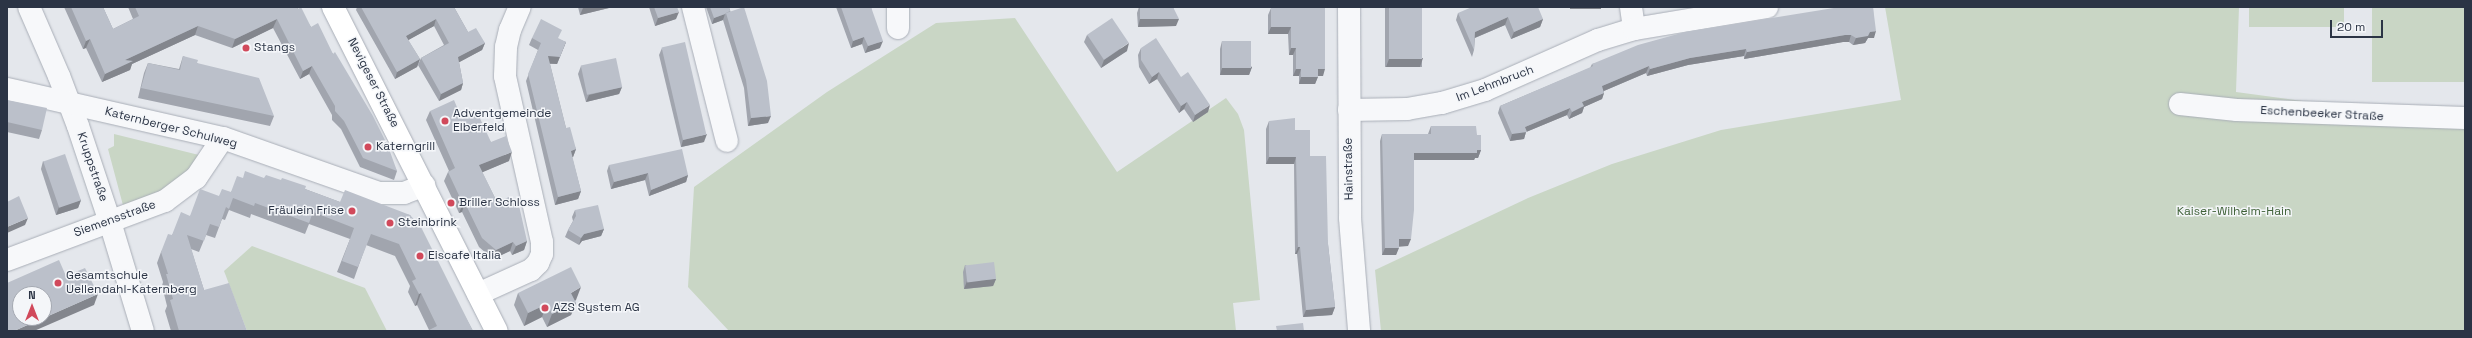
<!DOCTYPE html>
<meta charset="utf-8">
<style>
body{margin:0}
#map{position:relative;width:2472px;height:338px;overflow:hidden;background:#e4e7ec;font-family:"Space Grotesk",sans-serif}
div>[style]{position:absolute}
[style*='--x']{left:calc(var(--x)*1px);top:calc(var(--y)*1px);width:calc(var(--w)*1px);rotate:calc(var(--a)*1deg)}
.green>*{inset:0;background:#c9d6c5;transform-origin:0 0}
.roads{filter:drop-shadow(0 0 1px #a9aeb7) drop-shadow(0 0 1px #a9aeb7)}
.minor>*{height:22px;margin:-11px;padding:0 11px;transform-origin:11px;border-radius:11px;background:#f7f8fa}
.major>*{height:22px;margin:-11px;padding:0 11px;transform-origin:11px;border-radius:11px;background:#fff}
.wall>*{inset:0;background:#a1a5ae;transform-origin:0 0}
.shaded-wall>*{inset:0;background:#83868d;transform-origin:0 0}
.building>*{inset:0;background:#bbc0ca;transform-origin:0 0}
.dots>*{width:11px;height:11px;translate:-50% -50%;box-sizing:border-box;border:2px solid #f4f6f9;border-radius:50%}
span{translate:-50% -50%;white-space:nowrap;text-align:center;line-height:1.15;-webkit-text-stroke:3px #f4f6f9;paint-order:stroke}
.poi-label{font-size:12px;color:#2b3445}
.left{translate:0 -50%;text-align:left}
.right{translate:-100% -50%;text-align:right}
.street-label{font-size:12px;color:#2b3445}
.park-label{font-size:12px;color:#3f6138}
.frame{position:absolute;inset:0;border:8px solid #2b3445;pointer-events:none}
.north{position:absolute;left:12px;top:286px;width:40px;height:40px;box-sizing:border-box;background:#f4f6f9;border:1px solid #a4a8b1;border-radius:50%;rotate:0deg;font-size:11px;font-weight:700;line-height:16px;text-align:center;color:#2b3445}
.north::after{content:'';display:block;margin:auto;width:14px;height:18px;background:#d1495b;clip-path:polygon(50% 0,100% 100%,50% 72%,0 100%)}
.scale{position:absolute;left:2330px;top:20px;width:53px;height:18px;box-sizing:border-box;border:2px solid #2b3445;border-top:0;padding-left:5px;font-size:12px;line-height:14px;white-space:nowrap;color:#2b3445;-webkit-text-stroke:3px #f4f6f9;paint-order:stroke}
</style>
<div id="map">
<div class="green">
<i style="clip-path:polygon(1885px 7px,2239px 7px,2236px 92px,2465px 123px,2465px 331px,1381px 331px,1375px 270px,1528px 198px,1612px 164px,1721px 130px,1901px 100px)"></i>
<i style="left:2249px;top:7px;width:95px;height:20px"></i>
<i style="left:2372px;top:7px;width:93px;height:75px"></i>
<i style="clip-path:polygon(1015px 18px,1117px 172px,1226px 98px,1238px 114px,1244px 130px,1260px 300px,1233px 303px,1236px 331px,729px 331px,688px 287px,694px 187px,827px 92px,936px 23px)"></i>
<i style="clip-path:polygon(114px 134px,199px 155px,196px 165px,176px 185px,124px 209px,108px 149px,114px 146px)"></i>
<i style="clip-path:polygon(252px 246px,365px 288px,387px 331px,247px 331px,224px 271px)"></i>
</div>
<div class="roads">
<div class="minor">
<i style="--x:29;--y:7;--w:75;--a:66.5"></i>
<i style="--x:59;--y:76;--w:53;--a:69.2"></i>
<i style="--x:78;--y:126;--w:101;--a:71.6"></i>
<i style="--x:110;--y:222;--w:114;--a:73.2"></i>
<i style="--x:693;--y:7;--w:138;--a:75.8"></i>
<i style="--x:898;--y:7;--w:21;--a:90"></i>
<i style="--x:1349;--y:7;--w:211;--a:89.7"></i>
<i style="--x:1350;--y:218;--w:113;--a:85.4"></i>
<i style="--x:1631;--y:7;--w:22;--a:82"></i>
<i style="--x:7;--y:89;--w:221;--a:12.8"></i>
<i style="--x:223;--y:138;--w:165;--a:19.4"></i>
<i style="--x:379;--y:193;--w:25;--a:0"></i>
<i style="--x:404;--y:193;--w:22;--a:-21"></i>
<i style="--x:2180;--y:104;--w:57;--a:6"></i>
<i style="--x:2237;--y:110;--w:228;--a:2"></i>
<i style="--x:1349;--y:110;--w:58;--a:-1"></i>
<i style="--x:1407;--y:109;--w:36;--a:-10"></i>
<i style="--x:1442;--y:103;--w:45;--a:-16.8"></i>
<i style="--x:1485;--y:90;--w:124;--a:-23.9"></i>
<i style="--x:1598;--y:40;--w:38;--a:-17"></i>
<i style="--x:1634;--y:29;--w:135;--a:-9.4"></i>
<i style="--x:7;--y:260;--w:169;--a:-20.5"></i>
<i style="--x:165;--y:201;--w:39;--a:-37"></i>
<i style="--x:196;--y:178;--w:48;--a:-56"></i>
<i style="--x:478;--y:294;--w:58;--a:-24.4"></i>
<i style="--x:531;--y:270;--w:10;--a:-45"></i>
<i style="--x:538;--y:263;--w:10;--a:-66"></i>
<i style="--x:542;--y:254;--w:12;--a:-90"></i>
<i style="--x:542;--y:242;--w:170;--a:-102.6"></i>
<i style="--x:505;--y:76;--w:29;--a:-88"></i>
<i style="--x:506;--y:47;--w:17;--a:-77"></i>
<i style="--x:510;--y:30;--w:25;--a:-67"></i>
</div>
<div class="major">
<i style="--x:333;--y:7;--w:363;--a:63.2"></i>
</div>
</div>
<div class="wall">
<i style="clip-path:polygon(64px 7px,103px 7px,113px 29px,133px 19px,128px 7px,297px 7px,311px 27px,333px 54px,397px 171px,394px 180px,360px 167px,341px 129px,332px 120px,332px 115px,309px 74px,300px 79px,273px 28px,232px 48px,195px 35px,132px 64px,130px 70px,102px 82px,86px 48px,83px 49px)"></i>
<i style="clip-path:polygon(357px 7px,454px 7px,468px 32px,485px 43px,482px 50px,459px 62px,463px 83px,461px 90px,439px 101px,418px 65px,421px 58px,444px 45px,434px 26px,408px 40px,420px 59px,417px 67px,395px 79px,356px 10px)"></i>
<i style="clip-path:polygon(578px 7px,609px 7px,609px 8px,580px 15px)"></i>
<i style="clip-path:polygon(649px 7px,677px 7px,676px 19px,655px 26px)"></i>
<i style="clip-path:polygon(706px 7px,729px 7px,768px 123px,748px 126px,744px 88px,723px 20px,712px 24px)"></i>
<i style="clip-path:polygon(836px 7px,871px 7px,880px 48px,865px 53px,862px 44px,851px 48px)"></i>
<i style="clip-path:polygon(1139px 7px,1173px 7px,1176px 26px,1138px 27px,1137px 13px)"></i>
<i style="clip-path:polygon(1283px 7px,1325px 7px,1323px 76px,1318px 76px,1315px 84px,1299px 84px,1299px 76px,1293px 76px,1293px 55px,1289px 55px,1288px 34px,1268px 34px,1268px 15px,1271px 8px,1283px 8px)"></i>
<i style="left:1385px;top:7px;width:37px;height:60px"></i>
<i style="clip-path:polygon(1839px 7px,1873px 7px,1874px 38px,1868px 38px,1865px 43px,1853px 45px,1849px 42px,1843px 42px,1744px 59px,1744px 56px,1688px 65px,1647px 76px,1646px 73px,1604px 91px,1604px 93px,1602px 99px,1584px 107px,1582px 113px,1569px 119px,1567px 115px,1526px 132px,1524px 139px,1510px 141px,1498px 113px,1500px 106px,1590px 68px,1592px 64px,1839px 8px)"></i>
<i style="clip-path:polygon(1458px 13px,1543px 19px,1540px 27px,1511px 39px,1505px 25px,1475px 38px,1474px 50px,1472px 57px,1456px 20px)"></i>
<i style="clip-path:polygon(1087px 35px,1127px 51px,1101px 68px,1084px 42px)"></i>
<i style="clip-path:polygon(532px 38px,558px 39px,566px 42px,557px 64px,550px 64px,566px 128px,576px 149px,573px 157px,572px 157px,581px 191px,578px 199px,555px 205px,526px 81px,538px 50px,529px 45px)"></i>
<i style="clip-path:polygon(1222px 41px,1252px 67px,1249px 75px,1220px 75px,1220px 49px)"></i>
<i style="clip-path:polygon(662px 48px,704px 142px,681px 147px,659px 55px)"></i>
<i style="clip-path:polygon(1141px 48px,1208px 112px,1193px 122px,1184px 109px,1179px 113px,1157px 79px,1149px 84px,1139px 67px,1138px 55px)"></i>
<i style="clip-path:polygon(183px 56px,197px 63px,274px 116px,270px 126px,138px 98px,144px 73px,148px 63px,179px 69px)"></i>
<i style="clip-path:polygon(581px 66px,622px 87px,619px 94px,586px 102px,578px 74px)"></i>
<i style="clip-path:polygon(7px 100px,42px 130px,39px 139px,7px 132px)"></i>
<i style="clip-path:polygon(430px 111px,462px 119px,491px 142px,509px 161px,482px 172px,497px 202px,527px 241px,524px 250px,512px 255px,510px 251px,493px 259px,479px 247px,462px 212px,459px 213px,444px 181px,448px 172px,449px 171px,426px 120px)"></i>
<i style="clip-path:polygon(1269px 121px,1295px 130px,1310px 156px,1328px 244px,1335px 307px,1332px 315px,1303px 317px,1297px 254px,1295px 254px,1294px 164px,1266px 164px,1266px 129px)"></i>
<i style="clip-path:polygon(1431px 126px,1477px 135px,1481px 150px,1478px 158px,1475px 158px,1474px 160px,1414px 160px,1408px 246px,1399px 246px,1396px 255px,1382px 255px,1380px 141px,1382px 134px,1428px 134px)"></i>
<i style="clip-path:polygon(43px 161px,81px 200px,78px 208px,56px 215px,41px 169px)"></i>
<i style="clip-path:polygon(609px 165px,688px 175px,686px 182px,649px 196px,645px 180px,611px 189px,607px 171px)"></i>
<i style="clip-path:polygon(243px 178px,264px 178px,305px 189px,340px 202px,410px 215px,473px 331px,429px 330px,417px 305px,415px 306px,408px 292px,410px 286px,395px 256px,366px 245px,354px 279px,337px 272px,350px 239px,309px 224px,305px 234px,251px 214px,250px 218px,229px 210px,225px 220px,222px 219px,215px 238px,206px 235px,199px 252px,191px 249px,204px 290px,247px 331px,171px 331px,165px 311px,167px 306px,162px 286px,163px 282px,157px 263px,161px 252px,172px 235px,190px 216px,219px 196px,231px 192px)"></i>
<i style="clip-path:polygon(575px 210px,604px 229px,601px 236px,582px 241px,579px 245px,565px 237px,568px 230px,573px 221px,572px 217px)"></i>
<i style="clip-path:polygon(965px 265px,996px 279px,993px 286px,964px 289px,963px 272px)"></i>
<i style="clip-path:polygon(518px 293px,576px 300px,575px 301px,576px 303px,571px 315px,547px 327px,542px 317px,524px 326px,514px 305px)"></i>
</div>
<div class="shaded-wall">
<i style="clip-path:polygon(587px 7px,609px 7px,609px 8px,580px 15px,583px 8px)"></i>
<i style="left:1570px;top:7px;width:31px;height:2px"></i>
<i style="clip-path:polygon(679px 12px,676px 19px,655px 26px,658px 18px)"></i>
<i style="clip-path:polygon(725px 14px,723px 20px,712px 24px,714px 18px)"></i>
<i style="clip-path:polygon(1508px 17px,1505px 25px,1472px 39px,1475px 32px)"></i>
<i style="clip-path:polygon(277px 19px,273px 28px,232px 48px,235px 39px)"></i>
<i style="clip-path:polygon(436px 19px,434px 26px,403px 43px,406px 36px)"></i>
<i style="clip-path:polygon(1140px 19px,1179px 19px,1176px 26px,1138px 27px)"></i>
<i style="clip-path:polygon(1543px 19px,1540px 27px,1511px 39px,1514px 32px)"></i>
<i style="clip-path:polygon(198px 26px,195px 35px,132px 64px,130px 70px,102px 82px,105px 74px,125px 60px)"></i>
<i style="clip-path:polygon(1271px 27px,1291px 27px,1288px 34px,1268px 34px)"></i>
<i style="clip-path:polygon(1876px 31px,1874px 38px,1868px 38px,1865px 43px,1853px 45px,1856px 38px,1870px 32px)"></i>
<i style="clip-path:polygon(1845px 35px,1851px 35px,1849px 42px,1843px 42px,1744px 59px,1747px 52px)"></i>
<i style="clip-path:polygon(864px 37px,862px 44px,851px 48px,853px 41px)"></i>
<i style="clip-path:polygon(90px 39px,86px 48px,83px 49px,86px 41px)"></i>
<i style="clip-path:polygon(883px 41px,880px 48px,865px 53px,868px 46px)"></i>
<i style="clip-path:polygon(566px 42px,557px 64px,545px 63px,548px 56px)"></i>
<i style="clip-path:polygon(485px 43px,482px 50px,456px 64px,458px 57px)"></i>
<i style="clip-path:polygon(1129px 43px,1127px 51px,1101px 68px,1104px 60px)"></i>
<i style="clip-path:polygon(1291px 48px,1296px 48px,1293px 55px,1289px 55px)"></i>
<i style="clip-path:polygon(1746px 49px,1744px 56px,1688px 65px,1647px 76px,1650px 69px,1690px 58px)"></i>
<i style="clip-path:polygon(1423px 58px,1420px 67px,1386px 67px,1389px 59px)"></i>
<i style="clip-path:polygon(420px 59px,417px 67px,395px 79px,397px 72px)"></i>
<i style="clip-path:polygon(312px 66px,309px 74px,300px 79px,303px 71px)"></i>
<i style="clip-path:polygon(1649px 66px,1646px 73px,1599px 93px,1602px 86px)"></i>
<i style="clip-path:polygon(1252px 67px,1249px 75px,1220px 75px,1222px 68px)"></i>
<i style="clip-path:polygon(1296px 69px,1301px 69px,1299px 76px,1293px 76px)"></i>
<i style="clip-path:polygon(1318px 69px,1325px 69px,1323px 76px,1315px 76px)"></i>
<i style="clip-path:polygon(1159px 72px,1157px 79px,1149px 84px,1152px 77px)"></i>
<i style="clip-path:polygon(1301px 77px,1318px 77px,1315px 84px,1299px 84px)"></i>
<i style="clip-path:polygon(463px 83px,461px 90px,439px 101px,441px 94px)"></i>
<i style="clip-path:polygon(622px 87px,619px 94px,586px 102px,589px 95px)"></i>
<i style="clip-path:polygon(1604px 93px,1602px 99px,1584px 107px,1582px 113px,1569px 119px,1572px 112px,1582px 102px)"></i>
<i style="clip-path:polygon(1187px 102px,1184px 109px,1179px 113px,1181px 106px)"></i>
<i style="clip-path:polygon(1210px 105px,1208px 112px,1193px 122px,1195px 115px)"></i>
<i style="clip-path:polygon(1570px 108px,1567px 115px,1526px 132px,1524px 139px,1510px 141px,1512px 134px,1525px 127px)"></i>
<i style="clip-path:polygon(771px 116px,768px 123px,748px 126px,751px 118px)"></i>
<i style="clip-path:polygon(707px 134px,704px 142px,681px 147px,683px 140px)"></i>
<i style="clip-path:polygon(576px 149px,573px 157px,568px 158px,571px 151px)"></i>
<i style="clip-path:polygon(1481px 150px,1478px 158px,1475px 158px,1474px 160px,1411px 160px,1414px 153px)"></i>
<i style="clip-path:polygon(512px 152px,509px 161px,476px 175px,479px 165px)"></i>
<i style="clip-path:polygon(1269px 157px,1296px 157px,1294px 164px,1266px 164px)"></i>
<i style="clip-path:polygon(648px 173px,645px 180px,611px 189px,614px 182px)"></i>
<i style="clip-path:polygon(688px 175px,686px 182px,649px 196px,651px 190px)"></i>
<i style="clip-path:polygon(581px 191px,578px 199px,555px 205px,558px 197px)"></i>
<i style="clip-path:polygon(81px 200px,78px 208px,56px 215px,59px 207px)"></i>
<i style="clip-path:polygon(465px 203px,462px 212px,459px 213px,463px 204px)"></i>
<i style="clip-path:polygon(28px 218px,25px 225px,7px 233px,7px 227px)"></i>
<i style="clip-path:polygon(604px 229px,601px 236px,582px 241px,579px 245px,581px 238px,584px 234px)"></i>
<i style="clip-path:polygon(1399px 239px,1411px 239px,1408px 246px,1396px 247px)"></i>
<i style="clip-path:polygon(527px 241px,524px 250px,512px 255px,516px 246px)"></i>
<i style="clip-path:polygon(513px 242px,510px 251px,493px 259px,496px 250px)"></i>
<i style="clip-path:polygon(1298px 247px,1300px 247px,1297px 254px,1295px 254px)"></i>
<i style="clip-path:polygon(1385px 248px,1399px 248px,1396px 255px,1382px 255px)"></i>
<i style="clip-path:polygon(996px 279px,993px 286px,964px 289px,967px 281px)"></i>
<i style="clip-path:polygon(581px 287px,576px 300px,566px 305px,571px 293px)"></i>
<i style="clip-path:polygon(421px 293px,417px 305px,415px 306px,419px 294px)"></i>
<i style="clip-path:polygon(98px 294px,94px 305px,34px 331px,14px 331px)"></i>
<i style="clip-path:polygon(576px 303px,571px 315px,547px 327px,552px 314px)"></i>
<i style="clip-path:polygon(547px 304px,542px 317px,524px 326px,528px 313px)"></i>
<i style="clip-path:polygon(1335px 307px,1332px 315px,1303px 317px,1306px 310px)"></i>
</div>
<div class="building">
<i style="clip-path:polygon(71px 7px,103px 7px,113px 29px,139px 16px,135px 7px,297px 7px,298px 9px,301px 7px,311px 27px,318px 23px,333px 54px,335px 52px,373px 116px,388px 146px,397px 171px,363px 158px,344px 121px,335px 111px,335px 106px,312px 66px,303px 71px,277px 19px,235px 39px,198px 26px,125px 60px,133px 61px,105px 74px,90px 39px,86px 41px)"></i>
<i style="clip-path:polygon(361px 7px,454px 7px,468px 32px,476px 28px,485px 43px,458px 57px,463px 83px,441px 94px,421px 58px,449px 43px,436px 19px,406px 36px,420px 59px,397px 72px)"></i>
<i style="clip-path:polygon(654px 7px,677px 7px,679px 12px,658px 18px)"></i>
<i style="clip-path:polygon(710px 7px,729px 7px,730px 11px,726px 13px,725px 14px,714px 18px)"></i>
<i style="clip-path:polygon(744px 7px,767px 81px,771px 116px,751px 118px,746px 80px,726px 13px)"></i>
<i style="clip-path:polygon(841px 7px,871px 7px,883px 41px,868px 46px,864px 37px,853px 41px)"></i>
<i style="clip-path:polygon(1140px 7px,1173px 7px,1179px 19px,1140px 19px)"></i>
<i style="clip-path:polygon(1286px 7px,1325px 7px,1325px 69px,1318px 69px,1318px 77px,1301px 77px,1301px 69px,1296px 69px,1296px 48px,1291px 48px,1291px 27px,1271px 27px,1271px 8px,1286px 8px)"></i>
<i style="left:1389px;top:7px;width:33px;height:52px"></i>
<i style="clip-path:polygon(1472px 7px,1538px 7px,1543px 19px,1514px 32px,1508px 17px,1475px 32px,1474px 50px,1458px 13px)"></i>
<i style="clip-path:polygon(1840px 7px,1873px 7px,1876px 31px,1870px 32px,1868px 36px,1856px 38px,1851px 35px,1845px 35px,1747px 52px,1746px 49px,1690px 58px,1650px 69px,1649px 66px,1602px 86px,1604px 93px,1582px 102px,1584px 106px,1572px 112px,1570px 108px,1525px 127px,1527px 132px,1512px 134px,1500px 106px,1593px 66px,1592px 64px,1638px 45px,1685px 32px)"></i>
<i style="left:1112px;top:18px;width:30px;height:30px;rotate:56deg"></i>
<i style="clip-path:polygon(541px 19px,562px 30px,558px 38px,566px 42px,560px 57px,548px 56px,566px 128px,570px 127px,576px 149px,571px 151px,581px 191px,558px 197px,528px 74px,541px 43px,532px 38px)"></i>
<i style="clip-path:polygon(1156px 38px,1181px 77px,1188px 72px,1210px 105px,1195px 115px,1187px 102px,1181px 106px,1159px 72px,1152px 77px,1141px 60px,1141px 48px)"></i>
<i style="left:1222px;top:41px;width:29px;height:27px"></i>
<i style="left:685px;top:42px;width:95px;height:24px;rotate:77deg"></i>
<i style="clip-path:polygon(183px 56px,198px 60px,197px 63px,259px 78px,274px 116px,141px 88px,148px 63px,180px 70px)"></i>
<i style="left:616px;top:58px;width:30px;height:36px;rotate:78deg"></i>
<i style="clip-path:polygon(7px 100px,47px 108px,42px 130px,7px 122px)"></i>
<i style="clip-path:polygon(454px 100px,462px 119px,477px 112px,491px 142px,506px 136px,512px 152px,479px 165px,497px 202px,509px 197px,512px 204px,518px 201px,527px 241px,516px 246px,513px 242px,496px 250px,482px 238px,465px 203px,463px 204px,448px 172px,455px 168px,430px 111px)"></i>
<i style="clip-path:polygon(1295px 118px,1295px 130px,1310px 130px,1310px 156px,1326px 156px,1328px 244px,1335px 307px,1306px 310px,1300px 247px,1298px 247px,1296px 157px,1269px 157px,1269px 121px)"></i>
<i style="clip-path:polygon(1431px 126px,1476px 126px,1477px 135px,1481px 135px,1481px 150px,1477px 150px,1477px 153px,1414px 153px,1414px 210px,1411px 239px,1399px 239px,1399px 248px,1385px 248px,1382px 134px,1431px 134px)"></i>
<i style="clip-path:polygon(682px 149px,688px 175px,651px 190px,648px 173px,614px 182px,609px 165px)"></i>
<i style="left:65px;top:154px;width:49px;height:23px;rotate:71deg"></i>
<i style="clip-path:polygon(245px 171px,264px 178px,266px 175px,281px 180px,282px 178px,306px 186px,305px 189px,340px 202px,345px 190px,410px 215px,421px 227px,473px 331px,427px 331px,437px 326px,421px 293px,419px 294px,412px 281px,416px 279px,399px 244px,371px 234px,358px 267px,342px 261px,354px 228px,313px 212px,309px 223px,255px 203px,254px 206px,233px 198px,229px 209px,226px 207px,219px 227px,210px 224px,204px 241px,187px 235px,204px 290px,229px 283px,247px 331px,179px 331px,170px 300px,173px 299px,166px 274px,168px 274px,161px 252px,168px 234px,172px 235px,181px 212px,190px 216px,200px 189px,219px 196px,222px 189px,231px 192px,237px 176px,243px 178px)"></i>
<i style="clip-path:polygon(19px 196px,28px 218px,7px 227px,7px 202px)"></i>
<i style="clip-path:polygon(598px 205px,604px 229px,584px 234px,581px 238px,568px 230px,576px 216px,575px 210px)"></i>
<i style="clip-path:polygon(59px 260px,66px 276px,85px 268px,98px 294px,44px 318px,44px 294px,20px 294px,20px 318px,43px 318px,14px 331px,7px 331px,7px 283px)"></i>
<i style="left:994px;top:262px;width:17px;height:29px;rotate:83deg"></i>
<i style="clip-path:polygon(571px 267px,581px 287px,571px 293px,576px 303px,552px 314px,547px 304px,528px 313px,518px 293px)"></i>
<i style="clip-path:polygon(1303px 323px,1304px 331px,1277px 331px,1276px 326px)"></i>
</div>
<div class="dots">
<i style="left:246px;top:48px;background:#d1495b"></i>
<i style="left:445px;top:121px;background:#d1495b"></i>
<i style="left:368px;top:147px;background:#d1495b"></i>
<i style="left:451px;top:203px;background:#d1495b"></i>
<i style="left:352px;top:211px;background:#d1495b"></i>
<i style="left:390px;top:223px;background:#d1495b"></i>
<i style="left:420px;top:256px;background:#d1495b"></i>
<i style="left:58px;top:283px;background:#d1495b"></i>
<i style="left:545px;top:308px;background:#d1495b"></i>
</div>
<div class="poi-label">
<span class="left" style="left:254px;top:48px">Stangs</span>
<span class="left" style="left:453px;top:121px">Adventgemeinde<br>Elberfeld</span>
<span class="left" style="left:376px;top:147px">Katerngrill</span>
<span class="left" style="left:459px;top:203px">Briller Schloss</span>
<span class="right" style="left:344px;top:211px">Fräulein Frise</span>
<span class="left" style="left:398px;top:223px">Steinbrink</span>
<span class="left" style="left:428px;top:256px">Eiscafe Italia</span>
<span class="left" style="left:66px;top:283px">Gesamtschule<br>Uellendahl-Katernberg</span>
<span class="left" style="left:553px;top:308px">AZS System AG</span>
</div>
<div class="street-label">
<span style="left:373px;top:83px;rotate:63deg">Nevigeser Straße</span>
<span style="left:1495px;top:84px;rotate:-21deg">Im Lehmbruch</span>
<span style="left:2322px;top:114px;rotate:3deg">Eschenbeeker Straße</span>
<span style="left:171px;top:128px;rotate:14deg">Katernberger Schulweg</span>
<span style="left:92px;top:167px;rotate:71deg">Kruppstraße</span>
<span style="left:1349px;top:169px;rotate:-91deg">Hainstraße</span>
<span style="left:115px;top:219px;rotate:-20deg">Siemensstraße</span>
</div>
<div class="park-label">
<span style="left:2234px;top:212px">Kaiser-Wilhelm-Hain</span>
</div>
<div class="frame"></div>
<div class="north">N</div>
<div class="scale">20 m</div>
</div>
